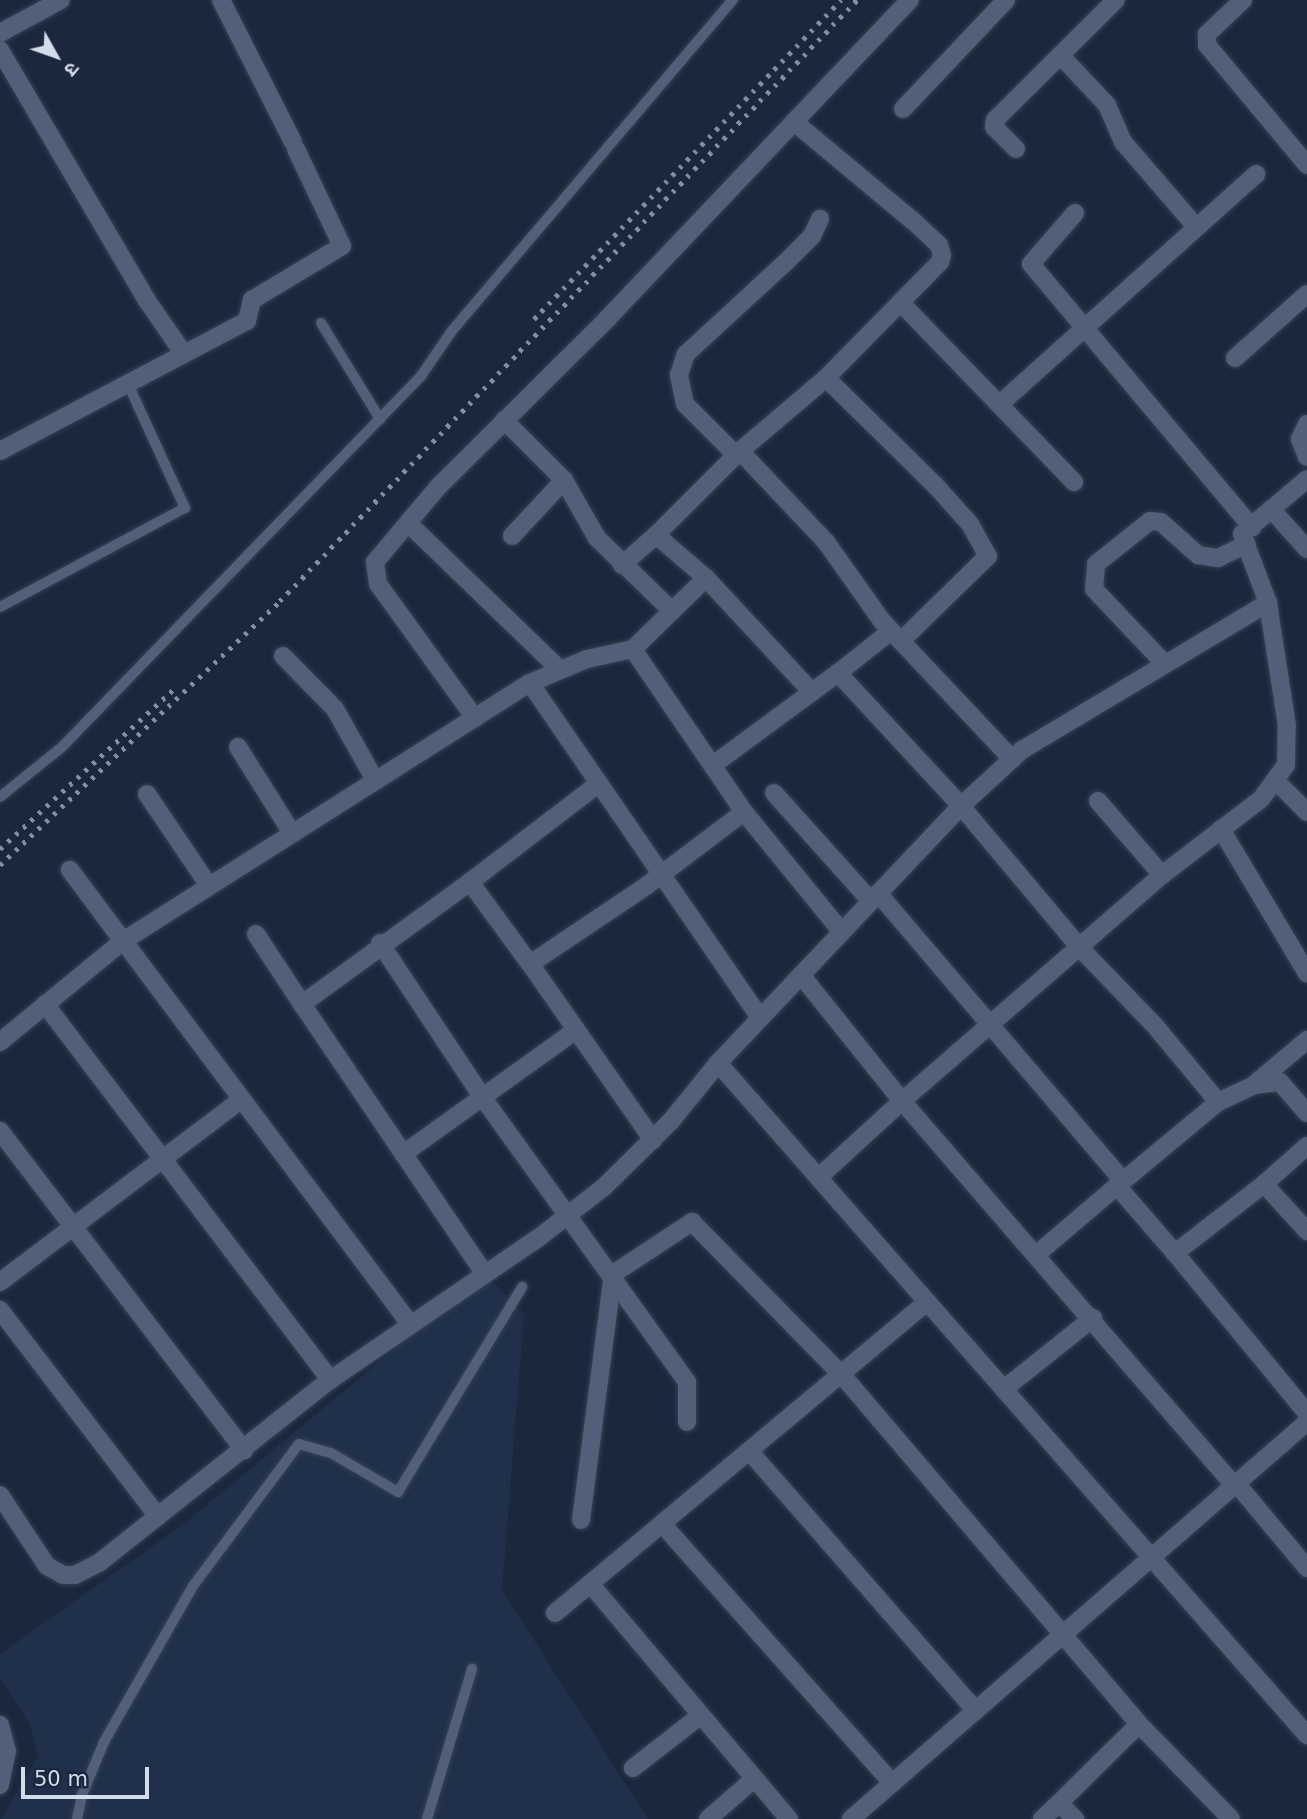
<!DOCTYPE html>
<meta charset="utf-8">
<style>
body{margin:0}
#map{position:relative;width:1307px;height:1819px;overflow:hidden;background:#1b273c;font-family:"DejaVu Sans","Noto Sans Devanagari",sans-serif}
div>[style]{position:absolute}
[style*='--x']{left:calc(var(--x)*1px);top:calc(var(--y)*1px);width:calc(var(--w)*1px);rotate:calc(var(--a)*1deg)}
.built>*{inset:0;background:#20304a}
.roads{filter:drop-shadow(0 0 2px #364153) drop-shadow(0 0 2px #364153)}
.service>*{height:10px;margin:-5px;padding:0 5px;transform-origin:5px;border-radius:5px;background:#515f78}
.minor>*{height:18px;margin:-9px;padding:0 9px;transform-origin:9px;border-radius:9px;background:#515f78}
.tertiary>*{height:18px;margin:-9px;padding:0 9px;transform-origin:9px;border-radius:9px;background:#515f78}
.rail>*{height:5px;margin-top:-2.5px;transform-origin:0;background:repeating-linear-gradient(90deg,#858fa0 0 3.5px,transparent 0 10.5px)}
span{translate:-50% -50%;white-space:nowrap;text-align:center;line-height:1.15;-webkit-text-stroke:7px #1b273c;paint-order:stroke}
.north{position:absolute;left:21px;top:21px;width:70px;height:70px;-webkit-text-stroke:5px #1b273c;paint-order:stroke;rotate:130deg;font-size:19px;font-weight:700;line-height:28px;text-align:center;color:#d3dcea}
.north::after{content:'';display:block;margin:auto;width:24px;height:32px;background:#d3dcea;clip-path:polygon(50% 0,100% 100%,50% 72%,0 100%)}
.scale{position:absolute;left:21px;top:1767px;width:128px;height:32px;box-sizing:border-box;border:4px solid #d3dcea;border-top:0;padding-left:9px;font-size:21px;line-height:24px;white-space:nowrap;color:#d3dcea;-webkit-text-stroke:5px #1b273c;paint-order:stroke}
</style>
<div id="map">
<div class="built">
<i style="clip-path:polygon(485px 1274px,524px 1314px,502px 1590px,648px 1819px,1px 1819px,38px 1757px,30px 1725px,0 1678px,0 1654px,184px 1524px)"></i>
</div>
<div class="roads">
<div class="service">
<i style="--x:321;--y:323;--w:113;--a:58.4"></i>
<i style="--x:0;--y:607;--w:210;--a:-28.2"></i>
<i style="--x:185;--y:508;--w:136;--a:-114.7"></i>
<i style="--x:0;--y:797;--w:80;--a:-38.9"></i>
<i style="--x:62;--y:747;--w:516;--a:-45.94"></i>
<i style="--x:421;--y:376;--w:53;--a:-55.7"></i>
<i style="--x:451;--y:332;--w:436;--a:-49.7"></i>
<i style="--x:77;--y:1819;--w:25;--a:-78"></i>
<i style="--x:82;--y:1795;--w:57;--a:-67.5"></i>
<i style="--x:104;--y:1742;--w:180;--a:-60.3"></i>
<i style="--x:193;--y:1586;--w:177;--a:-53.3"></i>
<i style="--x:299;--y:1444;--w:33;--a:16"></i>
<i style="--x:331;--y:1453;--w:78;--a:30.2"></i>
<i style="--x:398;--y:1492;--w:240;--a:-58.8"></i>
<i style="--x:427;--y:1819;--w:157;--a:-73.3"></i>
</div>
<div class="minor">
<i style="--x:221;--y:0;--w:159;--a:63.1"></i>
<i style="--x:1243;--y:0;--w:50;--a:136.6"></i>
<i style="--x:1207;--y:34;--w:11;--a:90"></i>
<i style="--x:1207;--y:45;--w:156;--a:50.2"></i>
<i style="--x:0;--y:33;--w:69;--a:-28.4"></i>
<i style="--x:0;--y:50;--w:292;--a:59.6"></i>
<i style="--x:148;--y:302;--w:63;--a:55.3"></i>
<i style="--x:1062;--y:57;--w:66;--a:46.8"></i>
<i style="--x:1107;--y:105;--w:40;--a:66.6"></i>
<i style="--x:1123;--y:142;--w:112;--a:49.3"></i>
<i style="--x:903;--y:109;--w:150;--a:-46.6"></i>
<i style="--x:1016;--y:149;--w:31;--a:-135"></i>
<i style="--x:994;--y:127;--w:7;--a:-82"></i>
<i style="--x:995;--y:120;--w:170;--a:-44.8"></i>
<i style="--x:1075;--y:213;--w:67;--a:130.8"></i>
<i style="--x:1031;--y:264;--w:344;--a:50"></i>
<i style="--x:901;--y:303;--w:249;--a:46"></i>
<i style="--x:1235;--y:358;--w:96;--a:-41.6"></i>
<i style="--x:826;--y:378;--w:153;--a:44.5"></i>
<i style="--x:935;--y:485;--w:52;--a:48.1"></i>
<i style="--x:970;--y:524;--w:37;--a:61"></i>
<i style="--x:988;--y:556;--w:122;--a:135.7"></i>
<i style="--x:1001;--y:403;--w:343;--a:-41.9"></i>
<i style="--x:504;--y:420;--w:85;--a:45"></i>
<i style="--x:564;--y:480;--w:67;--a:60.4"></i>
<i style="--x:597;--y:538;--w:105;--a:44.2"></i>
<i style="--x:1307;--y:424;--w:17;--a:115"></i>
<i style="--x:1300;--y:439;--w:19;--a:69"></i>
<i style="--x:0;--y:451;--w:279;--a:-27.8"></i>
<i style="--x:247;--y:321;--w:22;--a:-77"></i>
<i style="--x:252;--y:300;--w:105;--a:-31"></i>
<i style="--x:342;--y:246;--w:107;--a:-115.4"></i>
<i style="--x:740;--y:451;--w:125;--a:46.6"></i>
<i style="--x:826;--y:542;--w:97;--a:54.7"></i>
<i style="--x:882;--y:621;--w:190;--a:46.7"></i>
<i style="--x:736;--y:455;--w:72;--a:-135"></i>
<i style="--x:685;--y:404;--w:30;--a:-102"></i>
<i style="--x:679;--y:375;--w:22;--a:-72"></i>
<i style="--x:686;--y:354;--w:133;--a:-42.6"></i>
<i style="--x:784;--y:264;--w:40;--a:-45"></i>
<i style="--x:812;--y:236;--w:19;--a:-65"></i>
<i style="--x:1271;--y:509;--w:54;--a:48"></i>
<i style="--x:408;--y:523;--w:211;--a:44"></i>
<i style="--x:512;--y:536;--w:76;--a:-47.1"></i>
<i style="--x:622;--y:565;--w:45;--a:-41.4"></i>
<i style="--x:706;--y:578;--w:66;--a:-139.3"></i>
<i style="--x:656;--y:535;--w:119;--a:-45"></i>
<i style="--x:740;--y:451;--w:113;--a:-40.3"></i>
<i style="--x:826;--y:378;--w:163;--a:-45.5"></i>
<i style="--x:940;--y:262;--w:7;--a:-74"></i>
<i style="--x:942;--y:255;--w:10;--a:-107"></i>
<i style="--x:939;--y:245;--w:35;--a:-137"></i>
<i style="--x:913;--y:221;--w:155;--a:-140.2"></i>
<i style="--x:633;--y:649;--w:102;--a:-44.2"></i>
<i style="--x:706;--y:578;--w:156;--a:47.1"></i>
<i style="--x:283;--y:656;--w:74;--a:45.5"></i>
<i style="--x:335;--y:709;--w:81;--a:60.6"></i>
<i style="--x:1163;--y:662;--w:100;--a:-133.4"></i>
<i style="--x:1094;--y:589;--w:25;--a:-85"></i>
<i style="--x:1096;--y:564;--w:69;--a:-38.5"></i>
<i style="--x:1150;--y:521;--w:11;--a:5"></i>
<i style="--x:1161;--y:522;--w:50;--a:41.7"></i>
<i style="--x:1198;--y:555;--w:20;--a:9"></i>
<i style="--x:1218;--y:558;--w:32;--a:-26"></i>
<i style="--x:838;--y:673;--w:68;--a:-38.4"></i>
<i style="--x:475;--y:718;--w:165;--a:-125.9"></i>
<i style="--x:378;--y:584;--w:22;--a:-98"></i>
<i style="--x:375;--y:562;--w:98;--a:-50"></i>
<i style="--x:438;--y:487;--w:238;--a:-44.8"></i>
<i style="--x:607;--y:319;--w:440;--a:-46.5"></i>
<i style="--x:238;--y:747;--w:102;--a:57.9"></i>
<i style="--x:713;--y:765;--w:155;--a:-36.4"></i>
<i style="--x:838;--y:673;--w:181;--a:47.2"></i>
<i style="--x:961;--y:806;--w:187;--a:50"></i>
<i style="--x:1081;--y:949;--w:108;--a:46.1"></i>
<i style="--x:1156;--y:1027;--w:97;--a:50.4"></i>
<i style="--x:1275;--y:780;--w:45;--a:45"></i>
<i style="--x:774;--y:793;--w:145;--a:48.1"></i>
<i style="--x:147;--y:794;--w:111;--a:56"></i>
<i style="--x:1098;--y:801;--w:98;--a:49.1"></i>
<i style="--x:744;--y:812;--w:197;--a:-124.3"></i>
<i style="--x:633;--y:649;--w:47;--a:167.7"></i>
<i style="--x:587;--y:659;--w:62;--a:157.2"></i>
<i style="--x:530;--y:683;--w:406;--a:55.5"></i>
<i style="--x:1221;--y:829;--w:168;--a:59.2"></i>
<i style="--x:470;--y:882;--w:208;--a:144"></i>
<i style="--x:302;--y:1004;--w:326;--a:55.9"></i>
<i style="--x:878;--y:893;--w:378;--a:49.6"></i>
<i style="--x:256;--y:934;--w:84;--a:56.7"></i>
<i style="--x:380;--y:943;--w:186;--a:56.4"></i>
<i style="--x:483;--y:1098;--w:350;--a:54.3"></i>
<i style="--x:687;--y:1382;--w:40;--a:90"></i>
<i style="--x:530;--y:964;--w:102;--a:-126.2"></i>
<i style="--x:470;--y:882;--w:161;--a:-37.4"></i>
<i style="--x:801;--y:975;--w:161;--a:51.3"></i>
<i style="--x:902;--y:1101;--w:344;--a:-41"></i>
<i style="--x:1162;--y:875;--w:125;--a:-37.5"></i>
<i style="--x:1261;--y:799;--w:42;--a:-53.7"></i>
<i style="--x:1286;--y:765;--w:39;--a:-89"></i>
<i style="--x:1287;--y:726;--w:124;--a:-98.8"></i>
<i style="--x:1268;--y:603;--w:74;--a:-110.6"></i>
<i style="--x:1242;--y:534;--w:85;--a:-40.2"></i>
<i style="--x:45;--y:1004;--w:472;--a:52.8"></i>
<i style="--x:0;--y:1042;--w:159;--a:-39.4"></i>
<i style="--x:123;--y:941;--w:89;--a:-126.7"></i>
<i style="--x:718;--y:1063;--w:894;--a:48.77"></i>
<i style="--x:1256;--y:1083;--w:67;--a:-40.1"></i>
<i style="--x:0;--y:1131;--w:402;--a:52.6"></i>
<i style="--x:653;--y:1140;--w:215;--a:-124.9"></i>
<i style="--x:530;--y:964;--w:140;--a:-33.9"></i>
<i style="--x:646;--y:886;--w:123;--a:-37.1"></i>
<i style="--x:744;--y:812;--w:154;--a:50.8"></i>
<i style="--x:1307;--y:1146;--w:57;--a:138.5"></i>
<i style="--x:1264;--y:1184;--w:64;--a:47.5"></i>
<i style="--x:403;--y:1154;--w:211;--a:-35.6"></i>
<i style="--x:819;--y:1177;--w:113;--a:-42.5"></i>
<i style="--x:902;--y:1101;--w:506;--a:49.17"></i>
<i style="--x:1264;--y:1184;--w:113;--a:142.2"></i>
<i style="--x:1175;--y:1253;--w:207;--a:50.5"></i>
<i style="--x:1117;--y:1186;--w:131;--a:-39.7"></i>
<i style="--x:1218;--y:1102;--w:40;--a:-25"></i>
<i style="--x:1254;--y:1085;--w:26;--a:-7"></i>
<i style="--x:1280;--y:1082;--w:41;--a:48.9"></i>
<i style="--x:1037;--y:1254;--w:105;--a:-40.4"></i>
<i style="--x:1117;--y:1186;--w:89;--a:49.1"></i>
<i style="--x:0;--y:1282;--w:302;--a:-37.1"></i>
<i style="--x:0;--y:1310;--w:260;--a:52.6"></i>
<i style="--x:410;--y:1324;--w:479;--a:-126.8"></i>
<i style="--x:123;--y:941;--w:482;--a:-32.4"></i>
<i style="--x:1004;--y:1389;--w:114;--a:-38.6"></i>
<i style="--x:751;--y:1453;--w:342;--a:48.9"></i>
<i style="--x:1236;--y:1483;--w:111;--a:50.1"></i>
<i style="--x:0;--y:1495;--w:85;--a:56.5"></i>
<i style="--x:47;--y:1566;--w:18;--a:29"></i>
<i style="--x:63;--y:1575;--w:12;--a:0"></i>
<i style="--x:75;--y:1575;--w:28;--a:-27"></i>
<i style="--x:100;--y:1562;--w:293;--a:-38.4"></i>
<i style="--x:330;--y:1380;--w:250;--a:-34.3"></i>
<i style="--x:537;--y:1239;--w:85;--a:-37.8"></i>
<i style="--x:604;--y:1187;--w:94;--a:-44.6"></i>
<i style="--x:671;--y:1121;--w:75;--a:-51"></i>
<i style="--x:718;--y:1063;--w:354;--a:-46.6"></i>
<i style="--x:961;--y:806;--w:83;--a:-42.6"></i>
<i style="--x:1022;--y:750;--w:287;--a:-30.9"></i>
<i style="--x:581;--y:1520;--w:248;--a:-82.6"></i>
<i style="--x:613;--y:1274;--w:95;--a:-33.4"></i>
<i style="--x:692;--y:1222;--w:214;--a:45.6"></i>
<i style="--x:842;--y:1375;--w:458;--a:49.6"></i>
<i style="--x:1139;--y:1724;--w:132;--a:45.9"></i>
<i style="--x:664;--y:1526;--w:344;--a:48.4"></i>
<i style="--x:592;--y:1586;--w:305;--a:49.8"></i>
<i style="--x:555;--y:1613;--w:485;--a:-39.9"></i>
<i style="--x:633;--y:1768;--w:86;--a:-37.9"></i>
<i style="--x:1059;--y:1803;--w:112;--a:-44.6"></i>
<i style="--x:708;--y:1819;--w:62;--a:-41.1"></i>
<i style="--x:851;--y:1819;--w:605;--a:-41.04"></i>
<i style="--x:1042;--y:1819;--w:23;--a:-43"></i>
<i style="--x:1059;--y:1803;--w:23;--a:45"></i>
</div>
<div class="tertiary">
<i style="--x:0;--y:1725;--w:27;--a:75"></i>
<i style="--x:7;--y:1751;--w:35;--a:102"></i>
</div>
</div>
<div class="rail">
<i style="--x:534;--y:319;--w:443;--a:-46.1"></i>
<i style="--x:0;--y:849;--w:235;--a:-42.6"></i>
<i style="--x:0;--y:865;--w:385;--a:-43.3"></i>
<i style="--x:280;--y:601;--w:833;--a:-46.17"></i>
</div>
<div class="north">उ</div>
<div class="scale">50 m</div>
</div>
